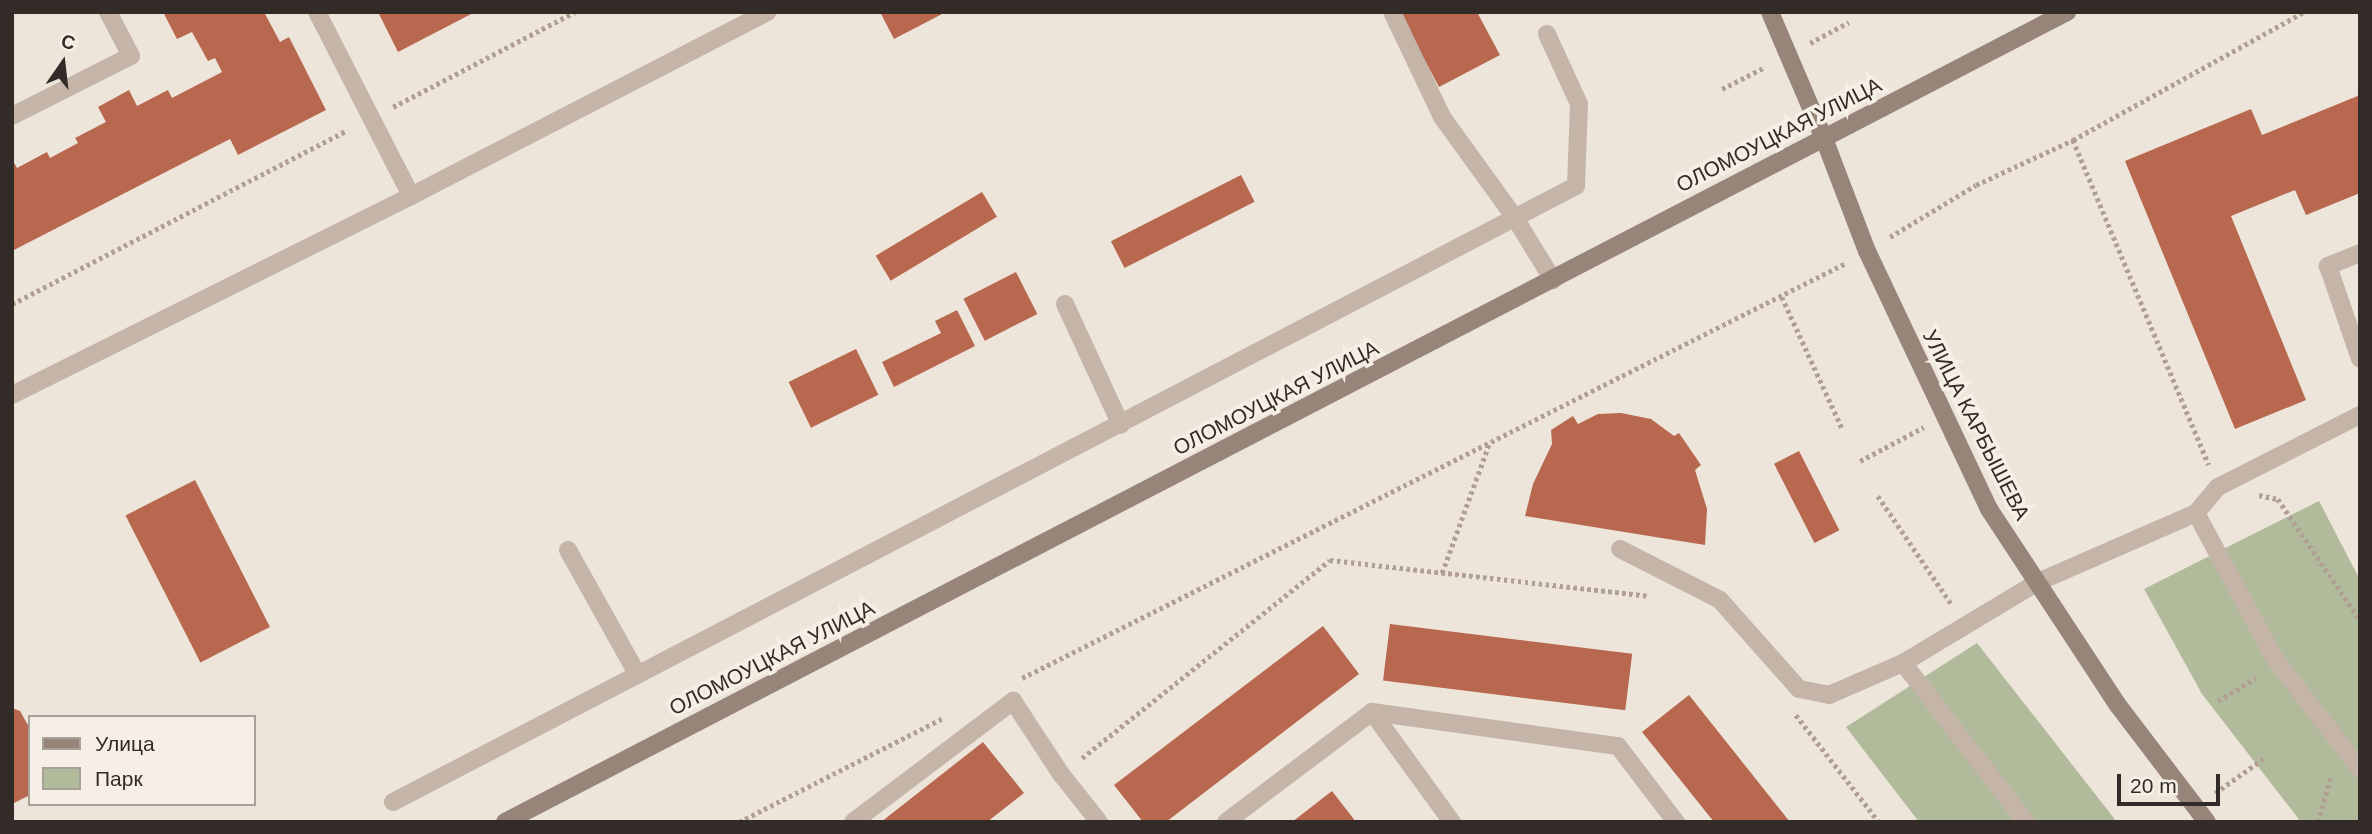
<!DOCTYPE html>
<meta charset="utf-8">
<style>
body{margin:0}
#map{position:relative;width:2372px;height:834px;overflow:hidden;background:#eee5da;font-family:Helvetica,sans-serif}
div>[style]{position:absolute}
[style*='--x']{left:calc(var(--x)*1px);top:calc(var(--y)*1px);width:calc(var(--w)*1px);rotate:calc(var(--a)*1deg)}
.green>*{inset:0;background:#b1bb9c}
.building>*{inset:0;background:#b7684f;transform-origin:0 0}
.path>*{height:4.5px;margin-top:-2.25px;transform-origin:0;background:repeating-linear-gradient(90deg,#b09f92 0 3.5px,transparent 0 7px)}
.lane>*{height:18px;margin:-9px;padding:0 9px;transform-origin:9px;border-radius:9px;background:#c4b5a8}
.street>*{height:18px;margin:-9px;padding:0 9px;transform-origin:9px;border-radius:9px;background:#c4b5a8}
.secondary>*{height:18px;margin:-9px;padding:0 9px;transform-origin:9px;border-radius:9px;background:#988579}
span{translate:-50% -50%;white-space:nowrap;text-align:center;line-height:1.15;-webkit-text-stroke:7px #f6efe6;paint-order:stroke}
.street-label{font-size:21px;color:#322b27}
.frame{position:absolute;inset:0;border:14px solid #322b27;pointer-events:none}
.legend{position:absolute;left:28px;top:715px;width:228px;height:91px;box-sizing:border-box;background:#f6efe6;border:2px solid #a8a19a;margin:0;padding:9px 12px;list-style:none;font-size:21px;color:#322b27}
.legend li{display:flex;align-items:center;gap:14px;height:35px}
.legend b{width:35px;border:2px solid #a8a19a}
.north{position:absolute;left:28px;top:28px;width:70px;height:70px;-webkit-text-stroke:5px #f6efe6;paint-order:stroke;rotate:14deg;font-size:19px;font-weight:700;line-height:28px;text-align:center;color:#322b27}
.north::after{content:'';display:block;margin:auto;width:24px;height:32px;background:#322b27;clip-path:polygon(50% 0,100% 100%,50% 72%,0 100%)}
.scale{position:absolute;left:2117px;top:774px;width:103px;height:32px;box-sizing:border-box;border:4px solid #322b27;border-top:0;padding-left:9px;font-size:21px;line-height:24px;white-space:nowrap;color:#322b27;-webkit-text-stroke:5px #f6efe6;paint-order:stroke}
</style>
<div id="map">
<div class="green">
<i style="clip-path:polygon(2319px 501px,2360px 580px,2360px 822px,2301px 822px,2202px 694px,2144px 589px)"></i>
<i style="clip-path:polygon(1977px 643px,2117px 822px,1919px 822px,1846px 727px)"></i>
</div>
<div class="building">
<i style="clip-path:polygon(163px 12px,264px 12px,280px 42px,289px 37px,326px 110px,238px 155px,230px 139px,12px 251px,12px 159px,17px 168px,47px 152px,50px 158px,78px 143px,75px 138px,106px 122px,98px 107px,129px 90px,137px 106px,168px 90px,172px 98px,222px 72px,215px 58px,208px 61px,192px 32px,177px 39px)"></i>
<i style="clip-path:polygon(378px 12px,475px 12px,398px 52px)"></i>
<i style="clip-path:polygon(880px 12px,946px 12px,894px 39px)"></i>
<i style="clip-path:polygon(1399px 12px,1477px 12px,1500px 55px,1439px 87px)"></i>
<i style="clip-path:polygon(2360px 95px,2360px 193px,2306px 215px,2295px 190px,2231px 216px,2306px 400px,2235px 429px,2125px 161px,2251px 109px,2262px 135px)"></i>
<i style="left:1241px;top:175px;width:30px;height:146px;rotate:63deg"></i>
<i style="left:982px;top:192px;width:29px;height:124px;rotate:59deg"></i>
<i style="left:1016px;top:272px;width:47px;height:59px;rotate:63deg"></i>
<i style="clip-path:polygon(957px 310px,975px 346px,894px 387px,882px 362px,941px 333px,935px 321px)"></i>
<i style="left:856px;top:349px;width:51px;height:75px;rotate:64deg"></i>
<i style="clip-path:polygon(1621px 413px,1651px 419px,1674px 436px,1679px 433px,1701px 465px,1695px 470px,1707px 509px,1705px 545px,1525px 516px,1533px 484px,1552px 444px,1551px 430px,1573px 416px,1578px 424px,1598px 414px)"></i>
<i style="left:1799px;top:451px;width:89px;height:28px;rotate:63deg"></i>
<i style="left:195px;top:480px;width:165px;height:78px;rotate:63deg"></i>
<i style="left:1390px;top:624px;width:244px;height:57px;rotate:7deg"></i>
<i style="clip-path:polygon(1323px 626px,1359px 674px,1166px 822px,1143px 822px,1114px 785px)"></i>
<i style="clip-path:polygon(1689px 695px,1790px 822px,1714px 822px,1642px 732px)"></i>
<i style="clip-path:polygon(12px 708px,20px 711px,30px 729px,30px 795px,12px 804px)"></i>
<i style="clip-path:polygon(983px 742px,1024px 793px,987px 822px,881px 822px)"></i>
<i style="clip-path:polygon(1332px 791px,1356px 822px,1292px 822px)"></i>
</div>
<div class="path">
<i style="--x:1810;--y:43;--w:44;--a:-28.3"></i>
<i style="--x:1722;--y:89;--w:48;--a:-27.1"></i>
<i style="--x:393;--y:107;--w:205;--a:-27.6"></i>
<i style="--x:2073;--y:140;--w:352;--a:67.3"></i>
<i style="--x:1890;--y:237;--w:100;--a:-31.2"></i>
<i style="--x:1976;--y:185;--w:107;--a:-24.9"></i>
<i style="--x:2073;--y:140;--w:264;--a:-29"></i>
<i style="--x:1782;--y:297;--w:144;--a:65.4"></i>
<i style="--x:12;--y:304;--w:378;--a:-27.4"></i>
<i style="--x:1860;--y:461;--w:72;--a:-28"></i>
<i style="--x:2259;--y:495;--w:19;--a:12"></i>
<i style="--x:2278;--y:499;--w:146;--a:55.9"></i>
<i style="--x:1878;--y:496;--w:132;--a:55.8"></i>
<i style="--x:1442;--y:573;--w:140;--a:-70"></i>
<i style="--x:1022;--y:678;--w:923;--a:-26.73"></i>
<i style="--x:2218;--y:701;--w:44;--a:-31.2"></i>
<i style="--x:1796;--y:715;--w:135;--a:52.2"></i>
<i style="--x:1082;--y:758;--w:317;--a:-38.6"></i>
<i style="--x:1330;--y:560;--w:322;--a:6.4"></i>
<i style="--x:2215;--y:793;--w:59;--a:-35.3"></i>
<i style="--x:739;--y:822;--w:229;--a:-27"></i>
<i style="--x:2318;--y:822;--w:49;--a:-74.5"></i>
</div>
<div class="lane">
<i style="--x:317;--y:12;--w:207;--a:62.9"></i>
<i style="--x:1392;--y:12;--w:116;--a:64.5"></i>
<i style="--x:1442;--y:117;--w:125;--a:54.1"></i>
<i style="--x:1515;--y:218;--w:73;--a:58.5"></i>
<i style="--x:12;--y:116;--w:133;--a:-26.8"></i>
<i style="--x:131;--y:56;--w:50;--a:-117.6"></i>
<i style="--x:2360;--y:253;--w:35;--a:158"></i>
<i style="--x:2328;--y:266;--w:98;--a:71"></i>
<i style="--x:1065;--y:304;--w:133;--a:65.2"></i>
<i style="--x:2196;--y:513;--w:166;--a:61.6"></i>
<i style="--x:2275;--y:659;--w:139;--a:52.3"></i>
<i style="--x:1620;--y:549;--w:112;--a:27"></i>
<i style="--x:1720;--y:600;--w:119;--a:48.4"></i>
<i style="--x:1799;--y:689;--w:31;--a:11"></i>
<i style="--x:1829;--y:695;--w:81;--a:-23.4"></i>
<i style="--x:568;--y:550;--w:143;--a:60.8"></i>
<i style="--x:1372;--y:712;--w:136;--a:54"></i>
<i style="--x:393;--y:802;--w:1334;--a:-27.51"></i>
<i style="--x:1576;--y:186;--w:82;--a:-87.9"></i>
<i style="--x:1579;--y:104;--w:77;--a:-114.6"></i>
<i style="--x:853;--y:822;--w:201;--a:-37.1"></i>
<i style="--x:1013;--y:701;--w:87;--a:56.7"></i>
<i style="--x:1061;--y:774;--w:61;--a:51.6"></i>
<i style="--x:1226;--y:822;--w:183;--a:-37"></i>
<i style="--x:1372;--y:712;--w:248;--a:7.9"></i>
<i style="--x:1618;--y:746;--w:96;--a:52.7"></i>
<i style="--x:2026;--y:822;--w:201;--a:-127.7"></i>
<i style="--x:1903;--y:663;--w:157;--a:-31"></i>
<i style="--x:2038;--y:582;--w:172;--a:-23.6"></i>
<i style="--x:2196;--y:513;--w:34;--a:-50"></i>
<i style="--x:2218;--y:487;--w:159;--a:-26.9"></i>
</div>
<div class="street">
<i style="--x:12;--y:395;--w:446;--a:-26.5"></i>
<i style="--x:411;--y:196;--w:401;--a:-27.3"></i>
</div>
<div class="secondary">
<i style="--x:1770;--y:12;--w:135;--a:66.9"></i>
<i style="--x:1823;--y:136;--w:123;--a:69.1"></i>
<i style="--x:1867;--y:251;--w:285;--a:64.7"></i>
<i style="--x:1989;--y:509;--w:233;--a:56.7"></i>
<i style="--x:2117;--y:704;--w:148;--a:52.7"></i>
<i style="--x:505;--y:822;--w:1760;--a:-27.41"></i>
</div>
<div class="street-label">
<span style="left:1779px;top:135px;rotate:-27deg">ОЛОМОУЦКАЯ УЛИЦА</span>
<span style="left:1276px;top:398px;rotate:-27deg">ОЛОМОУЦКАЯ УЛИЦА</span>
<span style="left:1976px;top:425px;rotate:63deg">УЛИЦА КАРБЫШЕВА</span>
<span style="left:772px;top:658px;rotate:-27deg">ОЛОМОУЦКАЯ УЛИЦА</span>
</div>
<div class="frame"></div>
<ul class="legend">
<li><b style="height:9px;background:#988579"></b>Улица</li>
<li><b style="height:19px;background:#b1bb9c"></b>Парк</li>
</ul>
<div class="north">С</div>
<div class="scale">20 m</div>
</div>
